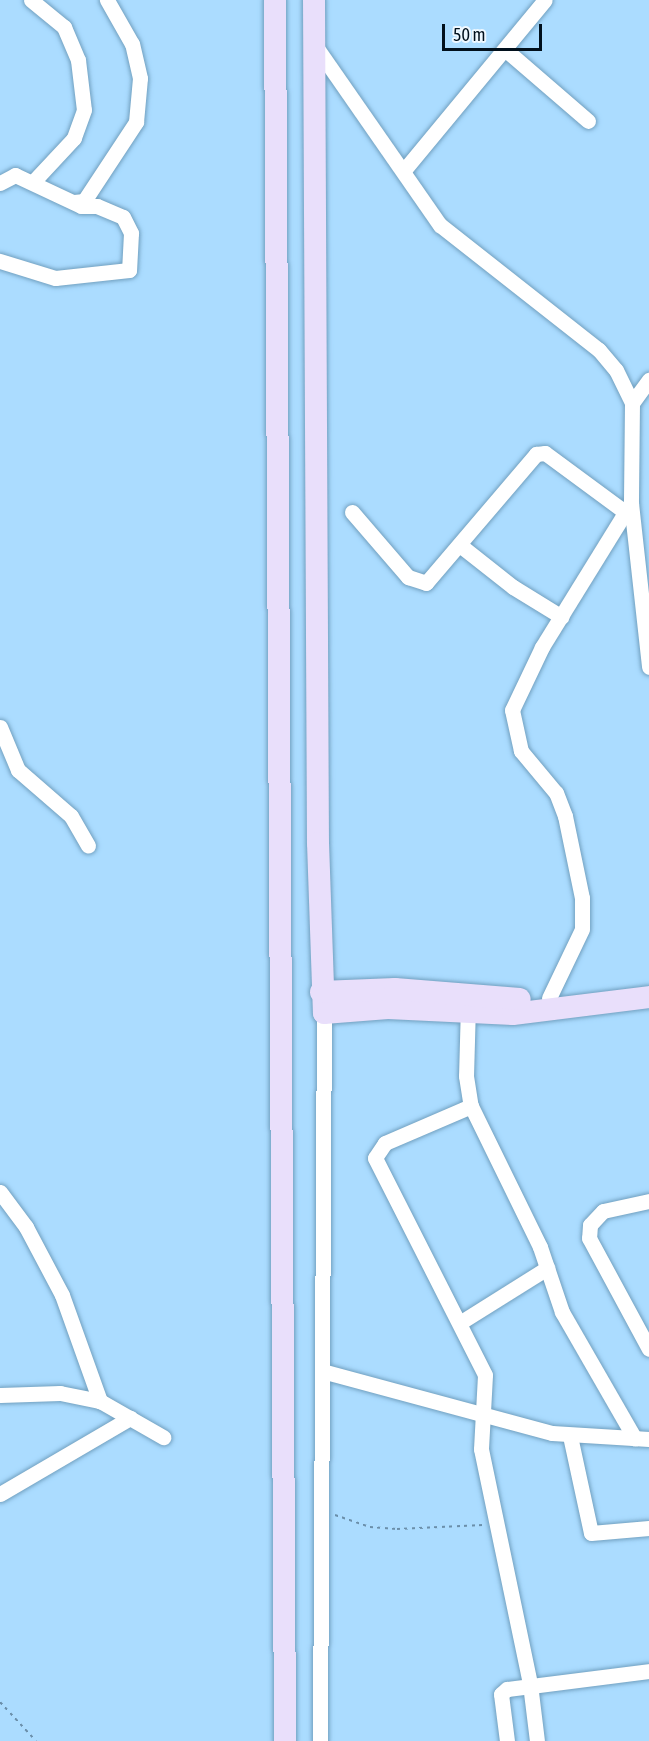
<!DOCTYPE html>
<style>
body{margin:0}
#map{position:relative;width:649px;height:1741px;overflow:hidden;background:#abdcff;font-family:"Asap Condensed",sans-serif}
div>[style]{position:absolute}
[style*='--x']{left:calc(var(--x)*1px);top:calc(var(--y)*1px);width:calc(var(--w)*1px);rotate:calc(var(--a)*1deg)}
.path>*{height:2px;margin-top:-1px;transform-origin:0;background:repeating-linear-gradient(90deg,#6b8faa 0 3px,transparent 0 7.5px)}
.roads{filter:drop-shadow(0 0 2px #71a0c0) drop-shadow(0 0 2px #71a0c0)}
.street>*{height:15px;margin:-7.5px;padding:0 7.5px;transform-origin:7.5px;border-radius:7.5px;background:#fff}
.secondary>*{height:22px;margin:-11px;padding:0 11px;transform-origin:11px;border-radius:11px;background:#e9dffb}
span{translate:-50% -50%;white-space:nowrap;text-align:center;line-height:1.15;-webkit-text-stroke:4.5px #eef8ff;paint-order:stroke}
.scale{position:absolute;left:442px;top:24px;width:100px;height:27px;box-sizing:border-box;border:3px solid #01101c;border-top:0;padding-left:8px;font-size:18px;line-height:21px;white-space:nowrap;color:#01101c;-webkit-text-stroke:4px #eef8ff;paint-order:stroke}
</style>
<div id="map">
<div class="path">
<i style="--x:335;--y:1515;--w:37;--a:19"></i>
<i style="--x:370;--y:1527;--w:27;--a:4"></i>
<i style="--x:397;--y:1529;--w:86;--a:-2.7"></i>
<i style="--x:0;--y:1702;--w:53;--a:47.3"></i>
</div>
<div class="roads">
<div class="street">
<i style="--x:31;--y:0;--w:43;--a:39.3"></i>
<i style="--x:64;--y:27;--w:36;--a:67"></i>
<i style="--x:78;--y:60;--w:50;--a:83.2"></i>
<i style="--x:84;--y:110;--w:30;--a:110"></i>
<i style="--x:74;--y:138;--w:60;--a:133"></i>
<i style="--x:314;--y:44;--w:221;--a:55.2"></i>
<i style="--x:440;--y:225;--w:202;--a:38.2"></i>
<i style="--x:599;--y:350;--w:26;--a:50"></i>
<i style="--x:616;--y:370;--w:37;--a:64"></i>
<i style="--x:632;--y:403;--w:100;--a:90.6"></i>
<i style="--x:631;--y:503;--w:165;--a:83.7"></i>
<i style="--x:507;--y:51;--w:107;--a:40.8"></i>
<i style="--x:405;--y:169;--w:219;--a:-50.4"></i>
<i style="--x:0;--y:183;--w:17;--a:-28"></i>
<i style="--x:15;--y:175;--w:73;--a:25.2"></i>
<i style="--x:81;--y:206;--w:16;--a:0"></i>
<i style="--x:97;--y:206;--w:28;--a:23"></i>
<i style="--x:123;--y:217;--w:18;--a:63"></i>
<i style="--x:131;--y:233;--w:37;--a:93"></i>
<i style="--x:129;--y:270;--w:74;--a:173.8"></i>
<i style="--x:55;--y:278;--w:58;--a:-162.8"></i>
<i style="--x:74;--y:202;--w:10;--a:-6"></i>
<i style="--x:84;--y:201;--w:95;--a:-56.6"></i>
<i style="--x:136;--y:122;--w:44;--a:-84.8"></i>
<i style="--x:140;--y:78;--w:35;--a:-103"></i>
<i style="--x:132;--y:44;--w:51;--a:-119.6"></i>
<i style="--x:632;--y:403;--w:29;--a:-54"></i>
<i style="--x:352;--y:512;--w:86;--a:49.3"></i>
<i style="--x:408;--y:577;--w:19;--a:18"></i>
<i style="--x:426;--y:583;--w:170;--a:-49.5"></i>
<i style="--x:536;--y:454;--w:9;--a:-6"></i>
<i style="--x:545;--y:453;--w:99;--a:36.4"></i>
<i style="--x:461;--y:546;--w:66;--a:38.3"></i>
<i style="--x:513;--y:587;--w:57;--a:31.5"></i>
<i style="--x:0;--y:727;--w:47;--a:67.3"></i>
<i style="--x:18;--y:770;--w:70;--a:41"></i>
<i style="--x:71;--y:816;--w:34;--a:60"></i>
<i style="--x:549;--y:998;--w:76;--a:-64.4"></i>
<i style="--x:582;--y:929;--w:31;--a:-90"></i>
<i style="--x:582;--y:898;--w:84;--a:-101.7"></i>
<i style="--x:565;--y:816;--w:25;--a:-111"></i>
<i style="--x:556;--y:793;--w:55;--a:-129.8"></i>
<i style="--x:521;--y:751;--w:42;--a:-102.4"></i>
<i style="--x:512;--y:710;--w:70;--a:-64.5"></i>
<i style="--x:542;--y:647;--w:169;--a:-58.3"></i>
<i style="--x:468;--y:1005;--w:71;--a:91.6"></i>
<i style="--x:466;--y:1076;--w:30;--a:81"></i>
<i style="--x:471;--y:1106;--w:157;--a:63.9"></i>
<i style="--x:540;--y:1247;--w:69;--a:71.3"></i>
<i style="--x:562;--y:1312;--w:146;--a:60.1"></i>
<i style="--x:471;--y:1106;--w:94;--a:156.7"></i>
<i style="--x:385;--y:1143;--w:18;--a:124"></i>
<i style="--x:375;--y:1158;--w:243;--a:63.1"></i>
<i style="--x:485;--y:1375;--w:74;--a:93.1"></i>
<i style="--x:481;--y:1449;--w:240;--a:78.2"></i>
<i style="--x:530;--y:1684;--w:57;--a:83"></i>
<i style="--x:0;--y:1192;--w:44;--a:53.4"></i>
<i style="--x:26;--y:1227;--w:77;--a:62.1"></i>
<i style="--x:62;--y:1295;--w:113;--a:70.3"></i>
<i style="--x:649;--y:1201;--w:47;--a:167.7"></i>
<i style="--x:603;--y:1211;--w:19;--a:133"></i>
<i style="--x:590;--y:1225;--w:13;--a:94"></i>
<i style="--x:589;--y:1238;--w:126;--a:61.6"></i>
<i style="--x:461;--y:1322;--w:102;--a:-32.1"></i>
<i style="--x:322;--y:1371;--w:238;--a:15.1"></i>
<i style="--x:552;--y:1433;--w:97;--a:3.5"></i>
<i style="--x:0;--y:1395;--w:60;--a:-1.9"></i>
<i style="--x:60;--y:1393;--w:41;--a:11.3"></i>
<i style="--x:100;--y:1401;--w:73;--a:29.7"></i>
<i style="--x:570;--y:1436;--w:99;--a:77.8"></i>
<i style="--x:591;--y:1533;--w:58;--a:-4.9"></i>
<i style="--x:0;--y:1494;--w:151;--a:-30.3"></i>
<i style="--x:320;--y:1741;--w:728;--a:-89.69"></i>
<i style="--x:507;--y:1741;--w:47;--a:-97.3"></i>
<i style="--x:501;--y:1694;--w:8;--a:-40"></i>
<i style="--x:507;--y:1689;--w:143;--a:-7.2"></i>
</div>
<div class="secondary">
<i style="--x:275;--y:0;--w:1741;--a:89.67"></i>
<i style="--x:314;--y:0;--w:843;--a:89.73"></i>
<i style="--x:318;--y:843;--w:170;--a:88"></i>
<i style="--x:324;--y:1013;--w:64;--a:-4.5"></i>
<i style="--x:388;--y:1008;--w:125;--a:2.7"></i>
<i style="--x:513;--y:1014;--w:137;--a:-7.1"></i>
<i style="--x:321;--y:992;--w:74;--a:-2.3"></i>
<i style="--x:395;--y:989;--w:125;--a:4.6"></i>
</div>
</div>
<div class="scale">50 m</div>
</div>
